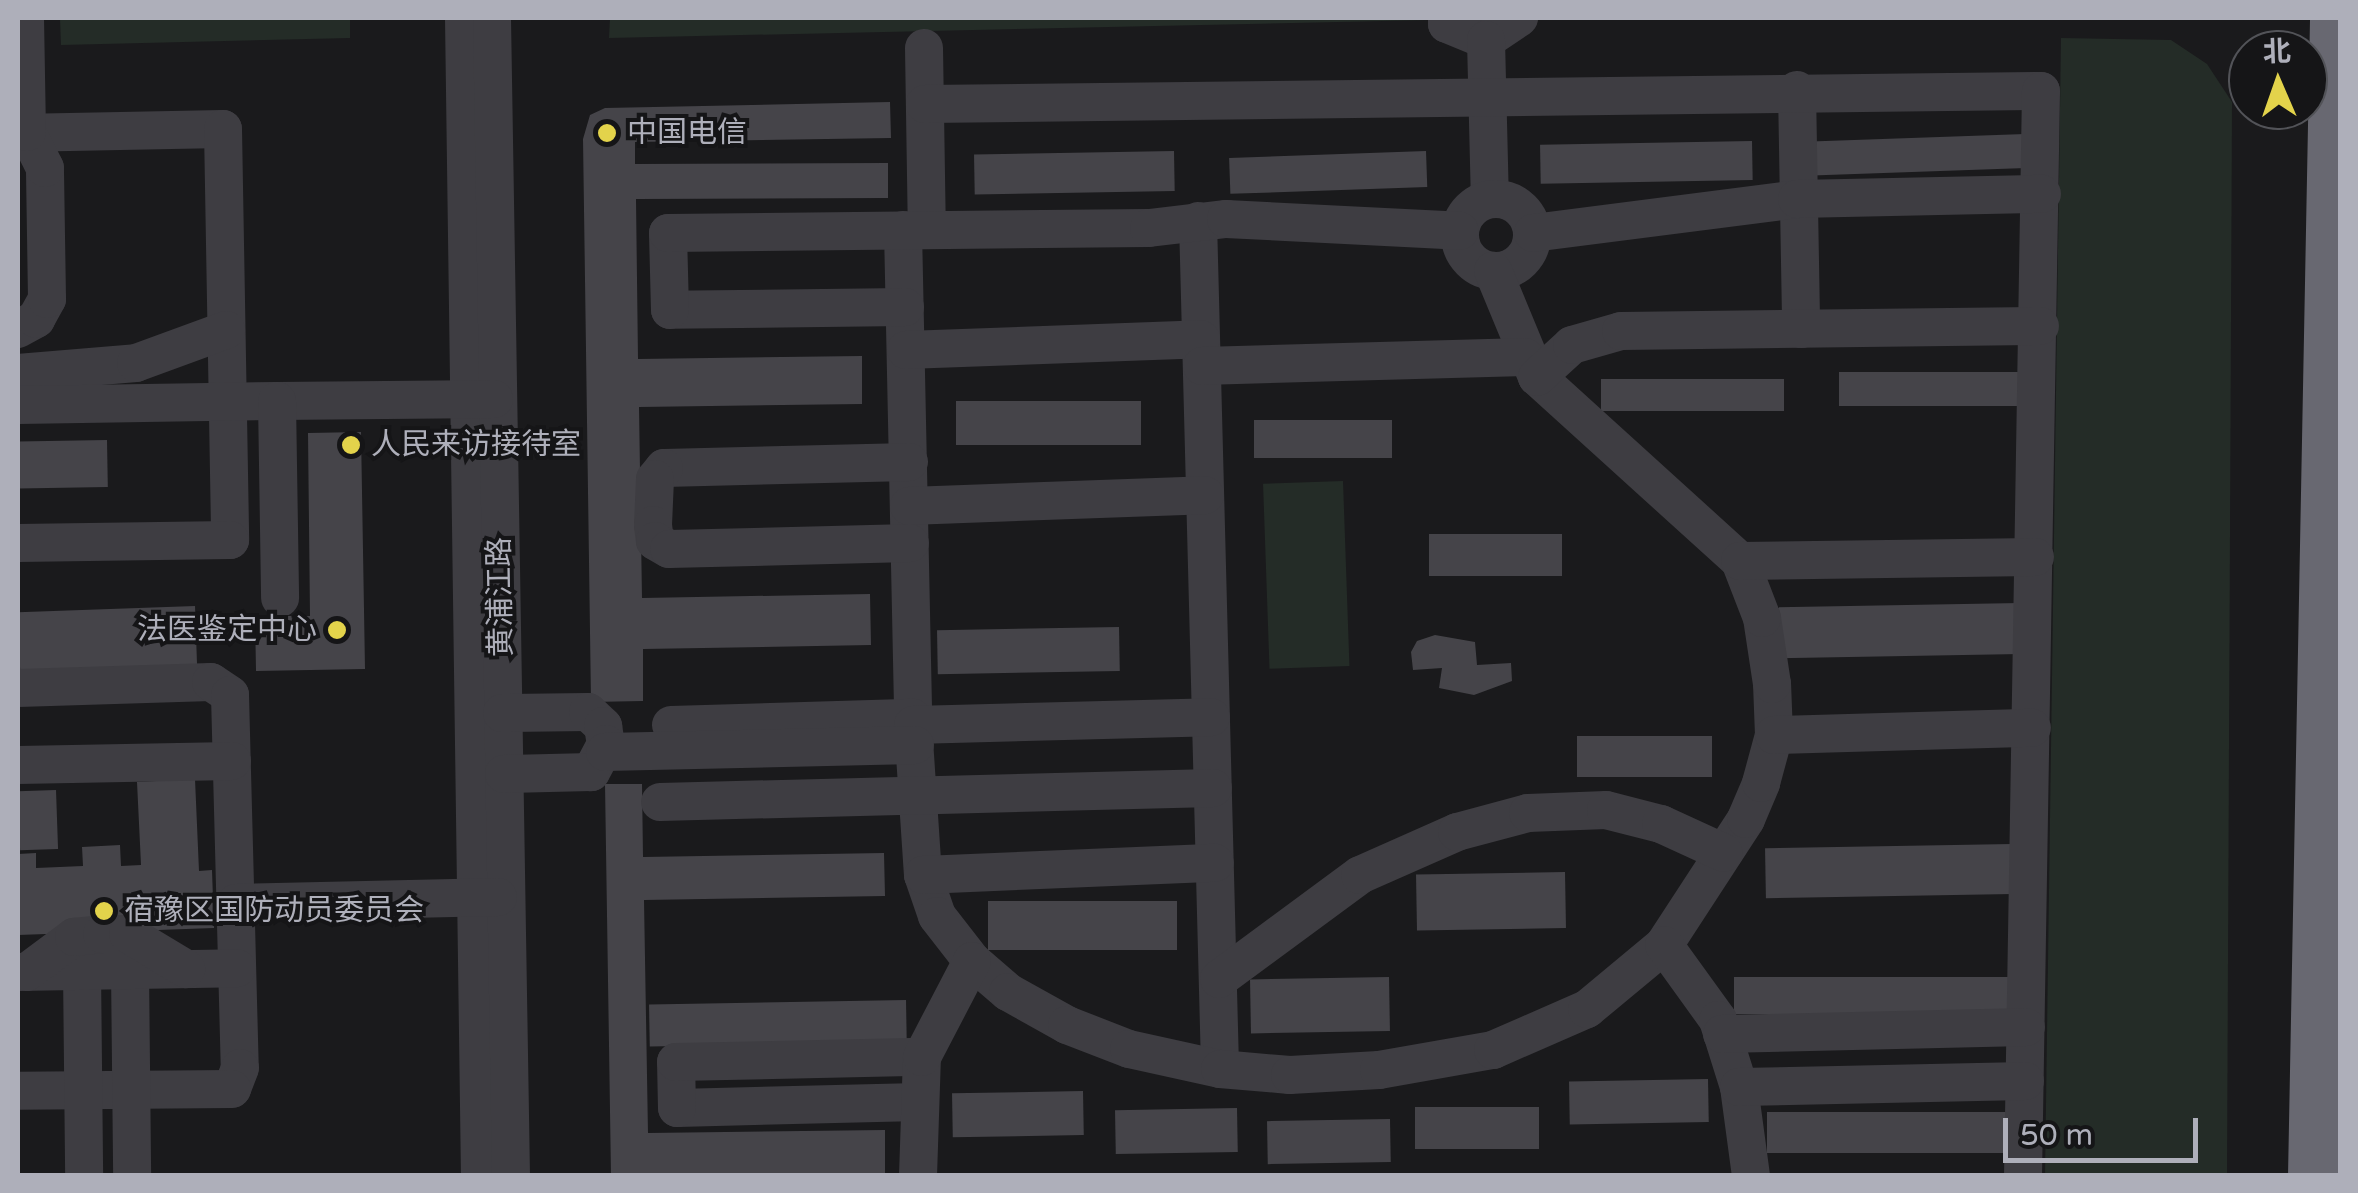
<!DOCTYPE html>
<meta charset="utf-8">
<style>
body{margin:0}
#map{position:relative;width:2358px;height:1193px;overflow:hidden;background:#1a1a1c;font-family:"Varela Round","Noto Sans SC",sans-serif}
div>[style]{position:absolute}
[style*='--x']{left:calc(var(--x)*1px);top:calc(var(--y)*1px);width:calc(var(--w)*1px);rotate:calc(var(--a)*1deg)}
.green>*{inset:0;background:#242c27;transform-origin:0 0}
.building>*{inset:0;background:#454449;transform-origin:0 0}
.minor>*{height:38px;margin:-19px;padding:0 19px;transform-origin:19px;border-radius:19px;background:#3e3d42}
.minor>.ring{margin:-19px;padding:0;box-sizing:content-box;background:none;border:38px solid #3e3d42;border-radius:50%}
.highway>*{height:55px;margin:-27.5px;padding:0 27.5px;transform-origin:27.5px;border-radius:27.5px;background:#686871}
.dots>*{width:28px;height:28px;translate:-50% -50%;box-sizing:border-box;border:5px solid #151517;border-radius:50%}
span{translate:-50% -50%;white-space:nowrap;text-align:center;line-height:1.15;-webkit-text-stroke:8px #151517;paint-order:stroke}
.poi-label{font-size:30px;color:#aeafba}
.left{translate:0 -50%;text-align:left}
.right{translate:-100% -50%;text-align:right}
.street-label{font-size:30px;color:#aeafba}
.frame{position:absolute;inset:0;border:20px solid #aeafba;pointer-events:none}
.north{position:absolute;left:2228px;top:30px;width:100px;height:100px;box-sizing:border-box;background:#151517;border:2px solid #525358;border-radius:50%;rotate:358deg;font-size:28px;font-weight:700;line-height:40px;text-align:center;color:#aeafba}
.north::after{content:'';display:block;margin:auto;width:35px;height:45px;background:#e3d34b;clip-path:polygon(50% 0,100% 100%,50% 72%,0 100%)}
.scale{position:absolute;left:2003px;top:1118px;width:195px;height:45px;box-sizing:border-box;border:5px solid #aeafba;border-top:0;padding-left:12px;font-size:30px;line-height:35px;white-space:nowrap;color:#aeafba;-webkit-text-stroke:8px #151517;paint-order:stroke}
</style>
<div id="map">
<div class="green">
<i style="clip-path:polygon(60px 18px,350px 18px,350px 38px,61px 45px)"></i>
<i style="clip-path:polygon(610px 18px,1429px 18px,1429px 20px,609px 38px)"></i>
<i style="clip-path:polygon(2061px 38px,2171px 40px,2207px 64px,2232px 102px,2227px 1175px,2045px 1176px)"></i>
<i style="left:1343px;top:481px;width:185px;height:80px;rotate:88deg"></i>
</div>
<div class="building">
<i style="clip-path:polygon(890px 102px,891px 138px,635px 142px,635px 164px,888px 163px,888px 198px,636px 199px,638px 359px,862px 356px,862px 404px,639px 407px,642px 598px,870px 594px,871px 645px,643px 649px,643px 701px,591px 702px,583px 139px,590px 115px,605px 108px)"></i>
<i style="left:2025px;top:134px;width:34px;height:214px;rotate:88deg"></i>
<i style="left:1752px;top:141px;width:39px;height:212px;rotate:89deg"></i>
<i style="left:1174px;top:151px;width:40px;height:200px;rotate:89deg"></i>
<i style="left:1426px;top:151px;width:36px;height:197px;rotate:88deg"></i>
<i style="left:2024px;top:372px;width:34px;height:185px;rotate:90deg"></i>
<i style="left:1784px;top:379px;width:32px;height:183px;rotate:90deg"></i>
<i style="left:1141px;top:401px;width:44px;height:185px;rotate:90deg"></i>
<i style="left:1392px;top:420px;width:38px;height:138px;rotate:90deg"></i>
<i style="clip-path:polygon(361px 432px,365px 669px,256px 671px,255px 616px,310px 616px,308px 433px)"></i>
<i style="left:107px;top:440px;width:47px;height:89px;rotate:89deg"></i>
<i style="left:1562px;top:534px;width:42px;height:133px;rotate:90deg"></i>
<i style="left:2020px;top:603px;width:51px;height:244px;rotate:89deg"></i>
<i style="left:195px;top:606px;width:59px;height:177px;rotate:88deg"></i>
<i style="left:1119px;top:627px;width:44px;height:182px;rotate:89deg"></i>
<i style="clip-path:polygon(1435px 635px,1475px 642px,1477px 665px,1511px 663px,1512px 681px,1474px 695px,1439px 688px,1442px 668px,1413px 670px,1411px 652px,1417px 641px)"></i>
<i style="left:1712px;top:736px;width:41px;height:135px;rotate:90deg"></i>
<i style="clip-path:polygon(195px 779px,199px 871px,212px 870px,214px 928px,18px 935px,18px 854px,36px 853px,36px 868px,83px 866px,82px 847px,120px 845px,121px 866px,141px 865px,137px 782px)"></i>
<i style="clip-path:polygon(605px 784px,642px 784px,643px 857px,884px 853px,885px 896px,644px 900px,648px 1133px,885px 1130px,885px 1173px,611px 1176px)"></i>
<i style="left:56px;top:790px;width:59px;height:38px;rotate:88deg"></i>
<i style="left:2012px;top:844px;width:50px;height:247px;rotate:89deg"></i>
<i style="left:1565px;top:872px;width:56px;height:149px;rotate:89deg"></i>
<i style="left:1177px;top:901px;width:49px;height:189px;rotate:90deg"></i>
<i style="left:1389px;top:977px;width:54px;height:139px;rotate:89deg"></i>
<i style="left:2013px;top:977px;width:37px;height:279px;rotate:90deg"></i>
<i style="left:906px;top:1000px;width:42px;height:257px;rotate:89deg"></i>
<i style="left:1708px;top:1079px;width:43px;height:139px;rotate:89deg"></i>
<i style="left:1083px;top:1091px;width:44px;height:131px;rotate:89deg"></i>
<i style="left:1539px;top:1107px;width:42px;height:124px;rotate:90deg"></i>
<i style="left:1237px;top:1108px;width:44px;height:122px;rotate:89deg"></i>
<i style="left:2006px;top:1112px;width:41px;height:239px;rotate:90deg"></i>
<i style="left:1390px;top:1119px;width:43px;height:123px;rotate:89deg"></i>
</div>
<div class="minor">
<i style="--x:464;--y:18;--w:1158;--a:89.21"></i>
<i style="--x:492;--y:18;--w:1158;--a:89.06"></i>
<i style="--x:1447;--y:18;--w:6;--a:90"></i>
<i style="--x:1447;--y:24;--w:42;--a:22.3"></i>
<i style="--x:1486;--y:40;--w:40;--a:-34"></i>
<i style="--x:1486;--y:40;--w:159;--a:88.6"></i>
<i style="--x:924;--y:48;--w:182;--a:89.1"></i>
<i style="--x:1797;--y:90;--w:239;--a:89"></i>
<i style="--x:925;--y:104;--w:1116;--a:-0.67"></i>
<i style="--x:2041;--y:91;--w:1085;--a:90.95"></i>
<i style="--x:18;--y:133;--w:205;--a:-1.1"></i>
<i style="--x:223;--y:129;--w:411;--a:89"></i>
<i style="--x:230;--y:540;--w:212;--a:179.2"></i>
<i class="ring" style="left:1460px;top:199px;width:34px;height:34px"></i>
<i style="--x:1198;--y:221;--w:848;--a:88.51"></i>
<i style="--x:903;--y:230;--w:495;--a:88.8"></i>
<i style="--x:913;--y:725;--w:150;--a:86.2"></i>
<i style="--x:923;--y:875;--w:43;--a:71.1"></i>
<i style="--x:937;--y:916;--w:57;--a:52.1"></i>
<i style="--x:972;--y:961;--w:48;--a:40.7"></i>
<i style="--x:1008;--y:992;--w:68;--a:29.2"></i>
<i style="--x:1067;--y:1025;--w:66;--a:21.2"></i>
<i style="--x:1129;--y:1049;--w:93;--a:12.4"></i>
<i style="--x:1220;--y:1069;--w:70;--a:4.9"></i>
<i style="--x:1290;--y:1075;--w:89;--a:-3.2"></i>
<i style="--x:1379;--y:1070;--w:116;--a:-10"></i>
<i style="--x:1493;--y:1050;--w:103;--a:-23.6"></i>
<i style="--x:1587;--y:1009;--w:100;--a:-39.7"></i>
<i style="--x:1664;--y:945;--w:150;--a:-56.9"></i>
<i style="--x:1746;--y:819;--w:39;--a:-67"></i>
<i style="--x:1761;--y:783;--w:50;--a:-74.8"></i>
<i style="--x:1774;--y:735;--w:51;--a:-92.2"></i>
<i style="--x:1772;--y:684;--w:67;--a:-98.6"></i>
<i style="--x:1762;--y:618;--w:61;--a:-111.1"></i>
<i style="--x:1740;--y:561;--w:274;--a:-137.8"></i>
<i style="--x:1537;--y:377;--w:115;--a:-112.5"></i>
<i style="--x:1533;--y:233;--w:266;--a:-7.3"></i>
<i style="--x:1797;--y:199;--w:245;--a:-1.2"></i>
<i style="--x:905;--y:307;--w:235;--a:179.3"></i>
<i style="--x:670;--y:310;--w:77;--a:-91.5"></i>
<i style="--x:668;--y:233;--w:481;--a:-0.6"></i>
<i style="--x:1149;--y:228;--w:78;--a:-6.7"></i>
<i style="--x:1226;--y:219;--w:234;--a:2.9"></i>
<i style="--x:18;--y:329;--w:21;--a:-29"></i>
<i style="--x:36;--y:319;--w:23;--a:-61"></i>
<i style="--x:47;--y:299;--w:131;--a:-90.9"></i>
<i style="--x:45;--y:168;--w:40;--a:-116.6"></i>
<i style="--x:27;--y:132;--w:114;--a:-91"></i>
<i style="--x:906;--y:350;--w:295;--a:-2.1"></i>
<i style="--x:1202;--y:366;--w:323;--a:-1.6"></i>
<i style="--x:18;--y:373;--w:118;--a:-4.8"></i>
<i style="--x:136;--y:363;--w:96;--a:-20.1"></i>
<i style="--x:1537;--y:377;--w:47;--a:-42.4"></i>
<i style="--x:1572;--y:345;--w:51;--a:-15.9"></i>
<i style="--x:1621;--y:331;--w:419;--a:-0.7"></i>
<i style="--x:277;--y:401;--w:217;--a:-0.5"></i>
<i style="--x:18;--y:405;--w:259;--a:-0.9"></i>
<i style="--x:277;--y:401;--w:197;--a:89.1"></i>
<i style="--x:909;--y:462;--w:245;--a:178.6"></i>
<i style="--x:664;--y:468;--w:14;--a:129"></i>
<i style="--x:655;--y:479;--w:46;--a:92.5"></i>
<i style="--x:653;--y:525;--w:16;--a:83"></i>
<i style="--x:655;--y:541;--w:16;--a:30"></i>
<i style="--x:669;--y:549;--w:241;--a:-1.4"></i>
<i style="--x:909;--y:506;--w:296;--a:-2.1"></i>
<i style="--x:1740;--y:561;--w:295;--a:-0.8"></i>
<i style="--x:18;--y:688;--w:193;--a:-1.8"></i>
<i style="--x:211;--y:682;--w:23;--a:34"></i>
<i style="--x:230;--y:695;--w:373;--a:88.5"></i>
<i style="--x:240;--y:1068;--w:22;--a:111"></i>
<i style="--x:232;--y:1089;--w:214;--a:179.5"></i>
<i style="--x:502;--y:713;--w:86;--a:-0.7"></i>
<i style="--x:588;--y:712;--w:21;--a:43"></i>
<i style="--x:603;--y:726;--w:18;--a:81"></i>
<i style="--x:606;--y:744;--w:32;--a:118"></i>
<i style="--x:591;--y:772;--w:87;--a:178.7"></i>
<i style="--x:671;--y:725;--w:242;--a:-1.7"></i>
<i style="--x:913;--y:725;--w:298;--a:-1.5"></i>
<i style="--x:1774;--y:735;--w:258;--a:-1.6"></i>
<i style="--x:605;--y:752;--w:310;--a:-1.3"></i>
<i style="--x:18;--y:765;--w:214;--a:-1.1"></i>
<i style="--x:660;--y:802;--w:553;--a:-1.45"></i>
<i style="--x:923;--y:875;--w:292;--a:-2.4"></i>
<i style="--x:236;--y:903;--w:262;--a:-1.3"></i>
<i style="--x:1664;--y:945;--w:92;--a:54.2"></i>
<i style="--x:1718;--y:1020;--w:70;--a:72.6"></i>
<i style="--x:1739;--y:1087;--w:90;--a:82.3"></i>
<i style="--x:82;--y:970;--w:206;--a:89.4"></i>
<i style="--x:130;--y:970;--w:206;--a:89.4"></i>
<i style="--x:18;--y:972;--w:219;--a:-1"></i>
<i style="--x:27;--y:972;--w:59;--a:-36.7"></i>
<i style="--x:74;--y:937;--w:28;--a:-6"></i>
<i style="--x:102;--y:934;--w:26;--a:0"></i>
<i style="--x:128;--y:934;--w:68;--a:31.1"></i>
<i style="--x:1219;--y:979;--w:175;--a:-36.4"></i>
<i style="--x:1360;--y:875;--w:106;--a:-23.9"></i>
<i style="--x:1457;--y:832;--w:73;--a:-15"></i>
<i style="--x:1528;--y:813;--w:78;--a:-2.2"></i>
<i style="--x:1606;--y:810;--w:57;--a:14.3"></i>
<i style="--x:1661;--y:824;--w:69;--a:24.7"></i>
<i style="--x:1722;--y:1034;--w:304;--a:-1.3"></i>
<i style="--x:1739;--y:1087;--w:286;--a:-1.2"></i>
<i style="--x:919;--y:1102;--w:242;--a:178.6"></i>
<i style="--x:677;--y:1108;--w:46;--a:-91.2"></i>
<i style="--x:676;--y:1062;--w:246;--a:-1.2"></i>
<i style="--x:918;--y:1176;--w:119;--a:-88.1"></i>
<i style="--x:922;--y:1057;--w:108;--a:-62.5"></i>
</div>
<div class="highway">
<i style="--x:2315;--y:1176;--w:1158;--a:-88.91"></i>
</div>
<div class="dots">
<i style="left:607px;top:133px;background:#e3d34b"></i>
<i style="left:351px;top:445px;background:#e3d34b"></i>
<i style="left:337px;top:630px;background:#e3d34b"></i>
<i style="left:104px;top:911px;background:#e3d34b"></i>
</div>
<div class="poi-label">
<span class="left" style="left:627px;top:133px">中国电信</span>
<span class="left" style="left:371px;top:445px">人民来访接待室</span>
<span class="right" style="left:317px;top:630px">法医鉴定中心</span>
<span class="left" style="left:124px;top:911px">宿豫区国防动员委员会</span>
</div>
<div class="street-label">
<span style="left:501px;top:597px;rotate:-91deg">黄浦江路</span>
</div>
<div class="frame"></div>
<div class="north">北</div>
<div class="scale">50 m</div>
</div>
